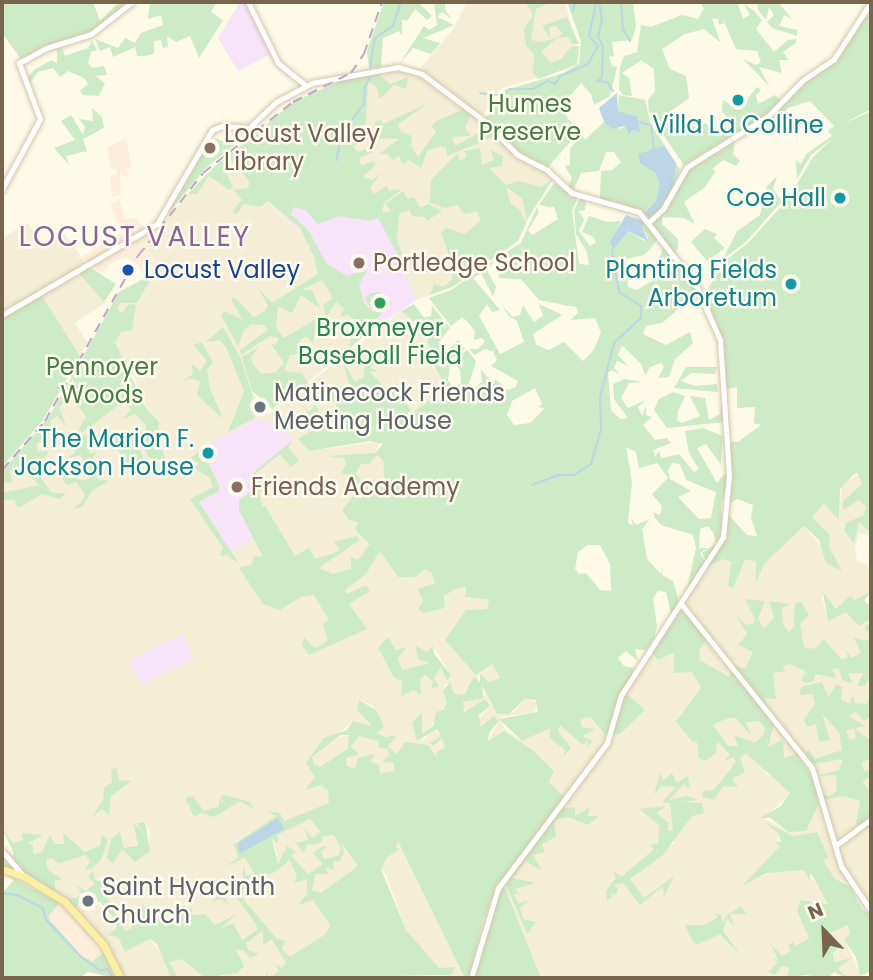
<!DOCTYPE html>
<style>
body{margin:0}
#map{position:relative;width:873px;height:980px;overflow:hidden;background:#fdfae8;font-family:Poppins,sans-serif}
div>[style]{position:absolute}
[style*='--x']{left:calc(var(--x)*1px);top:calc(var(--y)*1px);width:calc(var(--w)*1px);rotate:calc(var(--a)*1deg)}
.residential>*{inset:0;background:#f4eed6}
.commercial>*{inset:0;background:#fdeedc}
.education>*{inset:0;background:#f7e4f9;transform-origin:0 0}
.green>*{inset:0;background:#ccebc6}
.water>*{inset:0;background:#bcd6e7}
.stream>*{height:2px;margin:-1px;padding:0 1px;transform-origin:1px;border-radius:1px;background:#bcd6e7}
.roads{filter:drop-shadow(0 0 2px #d2c6ab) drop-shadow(0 0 2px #d2c6ab)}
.secondary>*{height:5px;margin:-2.5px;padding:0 2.5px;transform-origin:2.5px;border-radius:2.5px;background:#fff}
.primary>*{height:7px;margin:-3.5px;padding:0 3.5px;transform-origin:3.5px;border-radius:3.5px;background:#fbf0a1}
.rail>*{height:2px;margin-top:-1px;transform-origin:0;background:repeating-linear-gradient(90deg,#c0a5c7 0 10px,transparent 0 17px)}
.dots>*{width:19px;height:19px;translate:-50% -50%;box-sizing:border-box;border:4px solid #fffdef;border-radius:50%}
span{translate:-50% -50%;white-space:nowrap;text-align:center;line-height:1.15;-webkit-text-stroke:5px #fffdef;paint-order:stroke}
.park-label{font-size:24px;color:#467d43}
.culture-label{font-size:24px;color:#0d838f}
.right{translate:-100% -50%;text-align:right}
.education-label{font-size:24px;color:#785e54}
.left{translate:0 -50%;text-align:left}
.transit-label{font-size:24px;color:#164399}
.leisure-label{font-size:24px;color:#27864d}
.worship-label{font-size:24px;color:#5b616d}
.quarter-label{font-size:28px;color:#8f6393;letter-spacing:2px}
.frame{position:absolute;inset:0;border:4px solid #77664b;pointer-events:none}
.north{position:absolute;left:789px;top:896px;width:70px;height:70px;-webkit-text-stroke:5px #fffdef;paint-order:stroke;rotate:337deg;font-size:19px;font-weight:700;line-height:28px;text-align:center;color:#77664b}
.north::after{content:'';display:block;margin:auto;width:24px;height:32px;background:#77664b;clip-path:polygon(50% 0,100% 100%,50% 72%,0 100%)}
</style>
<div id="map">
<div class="residential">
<i style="clip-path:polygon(467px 2px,565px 2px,579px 54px,571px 68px,502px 88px,480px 118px,553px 179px,541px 192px,518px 241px,451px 288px,416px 300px,349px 150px,352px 126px,362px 75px,420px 69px,453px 29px)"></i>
<i style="clip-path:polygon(evenodd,234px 151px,268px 201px,296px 229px,303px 226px,320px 275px,326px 271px,366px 334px,281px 404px,271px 390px,261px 397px,256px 395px,247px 375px,252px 393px,270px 414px,401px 311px,426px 332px,431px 360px,449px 392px,442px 399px,430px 400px,412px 413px,401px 390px,385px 388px,369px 371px,374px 360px,364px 358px,366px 376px,355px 382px,342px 360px,349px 385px,343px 392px,332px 395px,324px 379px,317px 379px,340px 411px,334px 416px,320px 414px,311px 391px,316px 403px,309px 412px,303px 408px,317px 428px,298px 439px,311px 451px,381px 441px,375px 453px,327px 456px,344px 458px,346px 463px,341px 473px,348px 475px,353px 485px,354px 499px,342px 510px,349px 520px,359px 522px,355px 530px,382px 554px,398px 576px,415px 577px,425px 569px,431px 572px,435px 584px,418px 589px,423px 601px,419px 609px,423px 613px,446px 608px,444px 596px,456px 589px,466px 587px,465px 597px,489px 600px,488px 609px,466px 610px,446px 640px,476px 674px,495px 662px,499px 680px,489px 682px,480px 674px,477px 677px,497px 714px,514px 712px,525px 699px,538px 702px,534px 713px,500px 717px,505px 729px,522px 741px,550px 727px,551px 738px,565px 750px,564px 756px,571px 748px,558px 731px,559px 725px,572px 729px,583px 723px,581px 719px,589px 717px,608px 738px,621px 733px,644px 710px,625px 692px,626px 688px,704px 568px,723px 558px,731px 563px,728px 586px,733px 588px,745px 560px,756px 561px,757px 580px,765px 563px,804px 526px,841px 571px,829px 547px,830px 535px,812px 517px,824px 504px,839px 520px,842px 485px,862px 472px,862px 484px,843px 501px,843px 509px,859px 500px,866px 507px,864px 515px,843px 527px,854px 544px,859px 522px,869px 527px,871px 536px,859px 533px,855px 547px,857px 561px,871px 566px,871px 591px,855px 600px,850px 597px,836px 609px,824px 593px,822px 597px,828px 621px,846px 611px,859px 626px,871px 619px,871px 909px,850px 882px,834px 879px,823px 860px,829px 858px,817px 832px,793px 836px,765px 822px,778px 833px,780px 846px,745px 883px,778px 870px,804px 870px,824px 892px,828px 904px,800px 900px,797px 911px,809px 938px,782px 956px,772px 947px,779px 961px,768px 972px,775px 975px,782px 966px,789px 968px,787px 978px,469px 978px,483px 921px,497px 887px,563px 797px,549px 782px,554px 771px,539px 755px,504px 732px,458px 795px,406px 819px,395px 833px,466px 978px,445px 978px,406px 930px,386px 875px,372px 856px,315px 898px,335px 927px,273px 978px,220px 978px,231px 972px,218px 963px,219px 973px,210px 978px,196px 948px,187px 955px,205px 978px,178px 978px,170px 970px,171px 978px,120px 978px,98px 937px,53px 892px,55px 881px,63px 879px,48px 870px,46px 860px,52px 858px,58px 864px,85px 855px,90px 861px,86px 869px,91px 869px,101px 860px,108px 840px,102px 836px,100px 846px,85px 852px,64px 834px,64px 844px,55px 844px,50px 836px,42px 852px,33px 854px,27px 844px,38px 837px,21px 833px,23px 840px,13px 843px,2px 828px,2px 471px,38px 432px,66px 387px,90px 422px,124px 401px,147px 425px,145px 434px,157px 436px,158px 421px,147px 408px,133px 375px,99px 329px,119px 292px,161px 269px,162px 263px,147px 251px,157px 245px,152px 237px,200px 180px,234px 151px,681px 612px,707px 638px,699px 651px,700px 660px,719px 674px,729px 677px,734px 669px,762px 706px,774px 730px,766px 748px,783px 739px,784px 758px,799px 753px,812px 772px,819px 801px,806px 831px,790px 832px,764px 818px,790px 794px,776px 777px,766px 774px,761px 763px,746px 753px,740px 758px,744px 771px,715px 734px,704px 727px,690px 741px,676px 720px,701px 688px,692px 672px,674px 672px,675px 653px,658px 660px,651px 652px,681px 612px,234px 151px,388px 637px,396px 650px,407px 647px,398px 658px,402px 670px,429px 663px,417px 655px,415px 646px,427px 652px,433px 646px,451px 675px,447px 679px,441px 667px,434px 678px,438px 687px,431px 688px,433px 681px,425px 675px,420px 679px,421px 695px,414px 690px,401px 696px,402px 681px,394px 678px,378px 649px,388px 637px,234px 151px,474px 676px,486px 695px,463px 702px,462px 710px,472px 710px,485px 699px,490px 706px,478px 721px,485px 728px,494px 717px,498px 723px,488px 741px,501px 735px,457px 796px,431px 808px,434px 796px,444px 800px,451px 792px,435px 783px,447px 779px,440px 765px,428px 771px,428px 776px,420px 767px,436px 763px,436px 753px,445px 748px,445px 743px,442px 737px,434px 746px,431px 743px,441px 736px,434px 729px,425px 739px,417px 740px,413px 723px,421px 713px,422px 735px,426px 733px,447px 702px,445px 685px,450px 682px,454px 695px,464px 695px,474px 676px,234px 151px,361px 700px,373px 706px,384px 726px,376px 732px,385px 737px,397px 735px,388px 747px,397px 755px,405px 742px,428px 745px,434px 760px,430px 761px,429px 748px,422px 749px,414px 755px,414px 761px,409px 755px,400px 757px,401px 765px,386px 747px,378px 747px,379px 741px,361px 733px,331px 739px,353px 722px,373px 726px,357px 710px,361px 700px,234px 151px,345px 759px,347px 766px,355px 769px,359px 759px,370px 773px,355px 777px,358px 788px,349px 793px,343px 781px,330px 784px,345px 775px,339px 764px,345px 759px,234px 151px,116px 768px,119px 780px,132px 781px,111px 796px,109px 814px,102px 809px,93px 816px,103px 800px,104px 788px,113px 782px,111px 769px,116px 768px,234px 151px,328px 806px,272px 838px,278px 856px,269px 854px,264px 859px,254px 850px,223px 869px,238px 858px,234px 843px,277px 816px,268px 811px,280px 813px,283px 821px,328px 806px,234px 151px,659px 819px,675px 842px,630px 880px,642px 901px,616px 874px,622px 876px,666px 839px,659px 819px,234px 151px,138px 822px,145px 822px,150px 832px,149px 851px,135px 861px,122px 848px,113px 864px,107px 858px,111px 839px,120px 832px,124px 848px,138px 844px,133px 826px,141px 835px,144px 827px,138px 822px,234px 151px,93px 871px,95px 880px,111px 875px,105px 895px,124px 930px,135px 940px,153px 935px,157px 920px,161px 923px,170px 916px,182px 918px,158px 936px,163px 955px,150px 939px,125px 952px,118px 937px,108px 935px,116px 929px,116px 921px,88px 894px,74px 910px,67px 900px,82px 895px,79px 886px,85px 892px,96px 884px,89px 876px,93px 871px)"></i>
<i style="clip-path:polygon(28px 223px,41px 244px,64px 233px,86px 264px,72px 272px,75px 277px,80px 274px,105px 303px,75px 323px,87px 342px,80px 356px,55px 317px,2px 316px,2px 238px)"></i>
<i style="clip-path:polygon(377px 455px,383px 460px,385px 487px,366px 485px,356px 474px,361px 464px)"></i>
<i style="clip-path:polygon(728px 718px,736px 718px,751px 736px,746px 722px,759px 721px,765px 728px,763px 735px,755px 743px,735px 738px,738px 746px,728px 746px,713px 725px)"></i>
<i style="clip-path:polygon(849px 925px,850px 934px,845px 940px,862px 978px,847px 978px,838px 968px,848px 960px,834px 962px,832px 957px,842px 945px,829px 939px,829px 932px)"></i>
</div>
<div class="commercial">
<i style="clip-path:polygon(126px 138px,132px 167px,127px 168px,128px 178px,120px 174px,121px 195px,112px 197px,110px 176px,117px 174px,117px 169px,111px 169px,107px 148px)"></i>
<i style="clip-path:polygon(119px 199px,125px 219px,136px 218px,146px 231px,153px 227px,155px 232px,152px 236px,157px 245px,148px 252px,162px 263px,161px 269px,145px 278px,138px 265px,125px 257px,109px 265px,102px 274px,81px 257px,122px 233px,110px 204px)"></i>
<i style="clip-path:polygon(60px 903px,95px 938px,105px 954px,92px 961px,81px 956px,50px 920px,47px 916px)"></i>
</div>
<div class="education">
<i style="clip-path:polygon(240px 2px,247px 2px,273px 53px,238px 71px,218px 38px)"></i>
<i style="clip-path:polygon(268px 201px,377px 206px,416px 300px,366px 334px,303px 227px,296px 229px)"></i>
<i style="clip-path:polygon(257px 419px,276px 425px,293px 440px,253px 473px,261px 485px,239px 500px,258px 536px,229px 553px,192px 500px,216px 485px,197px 449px)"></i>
<i style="left:182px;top:634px;width:27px;height:60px;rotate:63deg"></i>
</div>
<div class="green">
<i style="clip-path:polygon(2px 2px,93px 2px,100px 21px,119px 2px,131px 2px,100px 28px,21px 59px,2px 33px)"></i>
<i style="clip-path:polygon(150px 2px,217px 2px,211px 12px,223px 20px,199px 58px,190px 36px,176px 42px,167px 36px,168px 47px,163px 48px,161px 40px,154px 41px,154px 54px,145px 56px,137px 56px,135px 47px,113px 57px,110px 47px,100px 51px,95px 39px,118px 48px,125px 38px,135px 43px,141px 33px,163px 25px,161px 15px,148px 19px)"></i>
<i style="clip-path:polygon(384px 2px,418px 2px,432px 16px,427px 20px,415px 9px,407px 21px,402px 19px,402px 35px,399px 31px,383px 38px,381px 67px,369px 69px,367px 51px)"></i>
<i style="clip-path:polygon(434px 2px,445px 2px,445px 10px,452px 19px,442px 12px,437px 17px,454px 25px,423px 38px,440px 43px,431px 54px,413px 48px,400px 63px,424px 26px,429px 30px,437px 25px)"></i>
<i style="clip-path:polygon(525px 2px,552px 2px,536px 9px,531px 40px,541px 42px,559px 37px,562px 33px,555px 25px,549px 28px,550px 38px,542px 26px,567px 17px,579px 44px,572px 44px,569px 37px,557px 38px,541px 52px,551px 63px,561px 59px,571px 47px,579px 46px,577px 64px,539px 79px,533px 73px,534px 55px,526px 45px,524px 29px,533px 15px)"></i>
<i style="clip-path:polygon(567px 2px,633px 2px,636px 26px,632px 40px,612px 42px,614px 56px,609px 57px,612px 66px,617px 67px,610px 96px,594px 105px,591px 94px,581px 83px,572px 94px,560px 100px,568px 119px,581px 131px,576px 127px,567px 134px,571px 141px,547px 168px,518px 154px,485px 120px,505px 90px,564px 73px,579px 63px,581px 41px)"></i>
<i style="clip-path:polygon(700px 2px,737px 2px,743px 19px,750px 15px,744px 4px,754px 11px,762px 20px,756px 29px,774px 52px,788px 40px,796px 39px,796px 43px,783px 52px,789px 60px,779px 60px,782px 73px,759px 67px,769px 86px,743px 59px,756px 65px,761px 62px,757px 51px,736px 49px,722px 17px,724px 23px,719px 25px,718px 18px,712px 19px,721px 43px,704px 29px,685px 34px,662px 49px,670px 69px,686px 76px,689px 98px,671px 111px,695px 127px,706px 123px,715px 135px,721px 132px,732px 124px,722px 111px,723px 100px,739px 110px,757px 87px,761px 90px,756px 95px,758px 104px,775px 95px,782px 101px,772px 112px,684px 165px,649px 114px,648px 100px,655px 91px,654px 69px,641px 60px,622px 73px,629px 78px,632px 96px,623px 95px,619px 89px,620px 67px,624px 56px,637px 52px,641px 25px,651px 27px,682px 15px,698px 19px,704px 8px)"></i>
<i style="clip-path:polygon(778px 2px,792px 19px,784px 15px,779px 26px,797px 30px,797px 36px,772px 28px,767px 22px,774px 15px,769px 7px,766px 20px,758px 10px,757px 2px)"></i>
<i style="clip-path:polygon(871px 15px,871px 109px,852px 119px,837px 135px,811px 155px,797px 179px,796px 160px,801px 164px,806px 154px,832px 136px,828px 131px,834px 126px,810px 101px,788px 108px,784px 114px,774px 113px,799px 84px,831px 63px,861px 19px)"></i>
<i style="clip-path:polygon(92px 41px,97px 50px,91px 52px,88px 63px,92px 68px,104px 66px,107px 75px,95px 76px,105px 83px,99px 96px,83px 95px,80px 91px,88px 84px,84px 78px,68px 71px,60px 77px,53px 68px,38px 72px,30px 83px,28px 77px,34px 70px,51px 60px,57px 63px,57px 49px,62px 47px,65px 56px,88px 48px)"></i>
<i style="clip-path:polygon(377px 73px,390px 84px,408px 77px,406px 89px,394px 85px,380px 99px,376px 86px,368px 82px,366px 124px,352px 128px,364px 139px,353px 147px,358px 152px,371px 147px,373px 152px,359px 158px,361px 166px,373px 161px,376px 165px,362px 177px,372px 180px,381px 173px,370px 188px,374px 194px,386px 186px,389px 191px,402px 189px,384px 203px,382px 212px,391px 211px,385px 204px,403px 191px,408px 199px,414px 197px,420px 208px,428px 204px,442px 211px,427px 221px,425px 217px,412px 216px,409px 210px,399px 214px,397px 239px,409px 276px,378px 218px,368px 221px,340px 216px,317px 224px,306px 210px,294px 207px,291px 214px,308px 230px,327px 264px,347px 276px,368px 269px,359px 285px,364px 303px,372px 312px,365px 298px,371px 293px,380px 292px,392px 303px,368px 327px,380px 322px,349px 349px,355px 321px,348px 315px,340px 317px,344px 308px,336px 302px,326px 318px,323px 305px,333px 298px,322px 280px,302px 290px,312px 290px,320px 308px,301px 295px,292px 313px,278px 306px,276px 328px,284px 338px,319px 317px,323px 321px,315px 330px,313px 343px,306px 336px,299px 341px,298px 347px,306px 348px,304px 354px,290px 355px,284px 371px,302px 373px,308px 383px,272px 409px,252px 391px,242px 357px,260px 346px,251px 357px,253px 365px,262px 374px,276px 372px,284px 363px,271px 344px,276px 345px,279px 338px,270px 336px,241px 355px,240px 350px,268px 330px,264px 325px,251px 324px,244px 330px,238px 347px,221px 315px,225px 311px,243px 320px,231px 300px,234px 297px,254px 317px,265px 311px,268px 305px,257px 287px,272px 303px,318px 274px,314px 257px,300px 228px,268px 201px,260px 207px,244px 204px,237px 214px,232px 212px,242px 200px,234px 190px,248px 188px,250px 182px,231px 160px,223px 166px,233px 187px,229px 190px,209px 176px,197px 194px,188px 194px,215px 166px,295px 101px,350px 77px)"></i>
<i style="clip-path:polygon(619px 95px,645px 100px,650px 122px,680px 170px,666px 204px,650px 219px,623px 204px,600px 199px,601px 171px,612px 170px,621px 162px,614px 152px,606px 152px,599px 171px,581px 173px,574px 189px,568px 187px,572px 178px,565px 166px,570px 165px,570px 149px,580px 137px,586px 139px,604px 122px,621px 129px,637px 118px,618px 111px)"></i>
<i style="clip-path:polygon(427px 104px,398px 124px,401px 132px,412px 136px,411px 146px,418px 157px,436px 132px,432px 127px,435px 122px,463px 109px,471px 115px,465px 127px,470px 136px,452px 137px,455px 146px,488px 128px,493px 137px,447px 156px,446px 148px,440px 146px,427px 151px,421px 168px,409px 160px,403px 164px,399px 156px,392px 160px,388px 154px,379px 154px,399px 139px,377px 138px,375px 122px,381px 119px,383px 124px)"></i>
<i style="clip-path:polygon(92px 108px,102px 117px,104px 128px,83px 139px,87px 151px,66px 156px,69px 165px,54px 148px,75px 140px,61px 121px,71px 115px,83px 135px,85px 127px,79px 119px,93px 121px)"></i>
<i style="clip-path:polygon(871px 111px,871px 533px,859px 522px,854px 544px,844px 530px,846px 523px,864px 515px,866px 507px,859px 500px,843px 510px,843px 501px,862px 484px,858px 473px,854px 474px,840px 489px,839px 520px,824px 504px,812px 517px,830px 535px,829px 547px,842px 571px,826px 563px,819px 540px,804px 526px,765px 563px,756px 582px,756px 561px,745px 560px,733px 588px,728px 586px,731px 562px,723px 559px,704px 568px,724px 541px,725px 511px,747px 535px,757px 536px,751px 518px,753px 505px,737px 499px,725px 507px,730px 481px,728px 442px,738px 442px,761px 425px,754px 423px,755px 407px,737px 408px,737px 387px,726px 389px,723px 385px,719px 333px,703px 296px,726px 260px,748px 243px,788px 199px,813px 157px,852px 120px)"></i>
<i style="clip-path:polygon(215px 138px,230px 144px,243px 138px,206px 168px,166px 216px,174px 193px,202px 153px,211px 157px)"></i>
<i style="clip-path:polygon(735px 139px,733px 154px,740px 161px,736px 166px,723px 160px,713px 168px,715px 172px,705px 187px,684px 202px,695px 224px,684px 218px,662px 217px,662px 224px,678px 239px,678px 249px,673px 253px,652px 222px,686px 172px)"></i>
<i style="clip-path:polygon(480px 148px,482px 165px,494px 160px,491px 150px,503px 156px,502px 166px,489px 168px,506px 185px,518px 181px,541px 187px,553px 179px,527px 220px,522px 198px,506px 187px,511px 204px,520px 210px,526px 223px,518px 241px,454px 286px,430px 295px,434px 284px,444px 287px,452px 279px,453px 266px,441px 233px,446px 228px,465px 234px,481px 220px,477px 211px,465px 214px,457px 205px,445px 208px,430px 203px,431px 180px,457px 154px,460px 161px,467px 156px,464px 151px)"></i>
<i style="clip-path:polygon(777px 176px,773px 189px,782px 201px,746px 242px,723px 259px,737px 231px,760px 215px,767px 186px)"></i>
<i style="clip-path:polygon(evenodd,554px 183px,578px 197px,572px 211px,579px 264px,589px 265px,587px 252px,576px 234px,574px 210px,580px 198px,586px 201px,585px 210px,578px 211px,584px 219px,579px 231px,590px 246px,596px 242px,594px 237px,582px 232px,589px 216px,607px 222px,621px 221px,611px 248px,628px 231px,645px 241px,648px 238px,642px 227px,646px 222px,657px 241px,644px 255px,626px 259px,628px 287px,637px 290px,657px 278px,654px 272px,664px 246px,698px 292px,662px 323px,646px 326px,643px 334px,666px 345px,690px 332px,693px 343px,675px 359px,669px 377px,658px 378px,664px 367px,661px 363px,650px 367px,645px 376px,642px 365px,622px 345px,618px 355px,628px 366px,617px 361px,614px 368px,620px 375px,612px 370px,608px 373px,611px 410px,620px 419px,628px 418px,614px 399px,613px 384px,624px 379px,643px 382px,629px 383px,621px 398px,628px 408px,646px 400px,638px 407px,642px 416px,646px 406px,646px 415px,652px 417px,643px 425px,655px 440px,667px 438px,671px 443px,653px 450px,655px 457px,659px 451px,661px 458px,679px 454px,694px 472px,699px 469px,689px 453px,685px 431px,703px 428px,723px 436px,721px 465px,706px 444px,697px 448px,717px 483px,725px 473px,728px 480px,721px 505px,722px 535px,706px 561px,702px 553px,716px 544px,713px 532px,708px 526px,700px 529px,699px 548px,708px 548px,700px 553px,705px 562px,685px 597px,696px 548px,693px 535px,661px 525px,655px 518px,653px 512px,660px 515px,662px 506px,652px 494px,668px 478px,657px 463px,639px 468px,636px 452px,626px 447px,632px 482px,628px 523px,633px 526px,631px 518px,636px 525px,650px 519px,642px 529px,647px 559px,661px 574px,663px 567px,662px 575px,673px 581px,680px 605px,672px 617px,666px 592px,658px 591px,653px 598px,657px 626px,654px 639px,646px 650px,635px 649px,638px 661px,626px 651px,618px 658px,624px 666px,636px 669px,625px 692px,645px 710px,621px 733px,608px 738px,590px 717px,581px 719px,582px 727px,595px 729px,582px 736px,593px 741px,587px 747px,588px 741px,583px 745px,560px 725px,558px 731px,571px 748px,563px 757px,565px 750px,550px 738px,550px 728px,522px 741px,499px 719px,538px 712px,536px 700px,525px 699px,509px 714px,497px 714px,482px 685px,483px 698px,463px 702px,464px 712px,485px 699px,490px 706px,479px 715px,481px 727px,494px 716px,498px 722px,489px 733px,488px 741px,504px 731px,534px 751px,554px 771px,549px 782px,564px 797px,497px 887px,483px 921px,469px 978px,464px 976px,398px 841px,396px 847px,400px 849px,387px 857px,381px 869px,406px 930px,439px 968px,454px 967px,452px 975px,266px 978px,266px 973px,270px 978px,279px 971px,276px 964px,282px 968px,286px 963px,272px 939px,263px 945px,263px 931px,246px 943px,248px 950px,259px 954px,250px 958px,243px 950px,236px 950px,244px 966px,237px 973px,205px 978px,182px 959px,169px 962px,178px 978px,171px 978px,157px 944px,150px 939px,125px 952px,118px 937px,107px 935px,116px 929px,116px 921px,100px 902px,94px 903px,88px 894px,73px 911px,67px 900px,82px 895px,77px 885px,85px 891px,95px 884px,88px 876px,93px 871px,95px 880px,101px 881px,112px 874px,105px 895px,125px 931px,131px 929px,134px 923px,128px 923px,141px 912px,141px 905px,155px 907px,153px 917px,164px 922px,193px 907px,191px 915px,205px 914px,215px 925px,237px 914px,220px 929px,233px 923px,242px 940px,257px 930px,256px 924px,233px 893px,223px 895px,229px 905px,221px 899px,211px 902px,218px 895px,208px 882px,212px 880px,222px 892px,243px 880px,243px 865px,246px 876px,254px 873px,245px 857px,222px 869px,238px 858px,234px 844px,276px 816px,267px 811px,280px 813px,284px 821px,329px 803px,328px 790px,321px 785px,305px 790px,315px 777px,306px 763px,324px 738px,347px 730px,353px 721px,372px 726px,357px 710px,359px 700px,376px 710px,384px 726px,377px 733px,385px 737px,397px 735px,388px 747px,397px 754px,405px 742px,428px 745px,437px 758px,436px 753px,445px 747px,442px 738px,434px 746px,430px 743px,441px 736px,437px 729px,417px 741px,412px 723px,422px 712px,422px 734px,433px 726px,436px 712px,443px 710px,447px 702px,443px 691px,450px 682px,454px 694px,464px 695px,474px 676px,480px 683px,480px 674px,489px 682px,500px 678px,492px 664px,476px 675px,445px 640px,466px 610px,487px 609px,489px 600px,465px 597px,466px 587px,456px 589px,444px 596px,445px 608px,423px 613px,418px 609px,423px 601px,418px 589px,435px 583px,431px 572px,425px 569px,415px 577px,398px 577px,382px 554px,373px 547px,379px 552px,366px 574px,345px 590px,347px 594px,366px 585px,370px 591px,349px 604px,367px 629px,309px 655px,302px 645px,304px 637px,314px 648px,320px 646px,328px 640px,323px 624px,329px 620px,314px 595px,301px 597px,280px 610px,263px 604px,239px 568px,252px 564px,254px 556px,263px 557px,239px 510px,239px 500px,260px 485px,253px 473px,293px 440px,288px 448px,299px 460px,291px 467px,280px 454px,256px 473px,272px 484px,259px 492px,262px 507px,265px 506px,295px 556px,309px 548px,315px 559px,329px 555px,340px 550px,334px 542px,357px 536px,360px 540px,319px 568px,333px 574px,351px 569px,351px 557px,358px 560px,370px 544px,355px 530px,358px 522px,349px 520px,342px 510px,355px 494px,348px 475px,341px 473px,346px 464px,344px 458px,326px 456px,375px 453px,383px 444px,370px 441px,310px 451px,298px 439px,317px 428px,302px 405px,309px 412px,316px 403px,310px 390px,320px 414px,334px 416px,340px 411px,317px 379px,324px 379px,336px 396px,349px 385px,342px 359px,355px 382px,364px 377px,364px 358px,374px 360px,371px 368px,379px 372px,369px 371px,385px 388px,400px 390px,412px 413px,430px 400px,442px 399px,449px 392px,431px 360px,426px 331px,401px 311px,414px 304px,424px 318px,431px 316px,432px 306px,450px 328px,439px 342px,441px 351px,447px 351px,458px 340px,465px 349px,450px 360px,448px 381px,453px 386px,461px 384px,460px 370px,451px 361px,467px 350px,476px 361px,468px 387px,475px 389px,482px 381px,481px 370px,494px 384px,495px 379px,508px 390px,516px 387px,518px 381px,491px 366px,497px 360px,493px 351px,484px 349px,475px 355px,469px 349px,478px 349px,485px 342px,482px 338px,474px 340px,475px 331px,467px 321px,462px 317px,451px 326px,429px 298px,451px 290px,496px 259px,487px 270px,496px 287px,493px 296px,481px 273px,473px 278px,500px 310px,492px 312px,487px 304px,479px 316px,500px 354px,524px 342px,517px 321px,509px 316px,503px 307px,513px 317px,520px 315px,523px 305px,534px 322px,543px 316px,539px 304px,562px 315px,533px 334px,536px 345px,549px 350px,564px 342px,583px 361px,593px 351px,601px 333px,595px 318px,570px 320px,578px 313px,576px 307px,539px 300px,521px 279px,498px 278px,503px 265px,500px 256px,521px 243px,537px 207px,539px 212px,528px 230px,532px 235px,558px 219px,554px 207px,539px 205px,554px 183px,535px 388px,542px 404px,538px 407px,545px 408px,530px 423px,514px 425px,507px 415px,512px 401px,535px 388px,554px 183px,377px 455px,383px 460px,385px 487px,366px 485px,356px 474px,361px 464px,369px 464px,377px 455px,554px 183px,672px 463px,680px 464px,686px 480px,716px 492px,711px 518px,699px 519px,678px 497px,691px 491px,670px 479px,668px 471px,672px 463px,554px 183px,588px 545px,600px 545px,610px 564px,611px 591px,600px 590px,586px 573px,579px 574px,575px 569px,578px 552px,588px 545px,554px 183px,340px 735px,349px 735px,348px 749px,320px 767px,314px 765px,312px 757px,340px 735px,554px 183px,359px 736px,379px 741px,378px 747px,388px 749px,389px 756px,382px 762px,394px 763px,394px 771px,380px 773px,379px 765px,370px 762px,375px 754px,358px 758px,355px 769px,347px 766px,346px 758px,359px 754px,351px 747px,359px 736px,554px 183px,310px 819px,321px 832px,312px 838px,305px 828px,308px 840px,296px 843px,304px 853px,307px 845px,321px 843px,322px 836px,334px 835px,341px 849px,338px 856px,324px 859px,321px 851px,327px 847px,323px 846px,313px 853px,323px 864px,308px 874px,291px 856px,296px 851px,287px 846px,278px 865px,272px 839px,278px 844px,277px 835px,310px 819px,554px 183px,340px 841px,358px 866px,321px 893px,312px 890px,315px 874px,328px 874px,325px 867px,334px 870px,333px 861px,339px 862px,344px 852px,340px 841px,554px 183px,290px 860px,297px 877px,294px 883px,307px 879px,307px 894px,298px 905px,313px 900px,330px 925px,326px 934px,290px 957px,282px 949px,285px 940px,277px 939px,239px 894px,253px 879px,273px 873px,290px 860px)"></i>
<i style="clip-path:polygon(705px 229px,717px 234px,714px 238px,725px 248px,707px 261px,691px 242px)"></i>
<i style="clip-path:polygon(86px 265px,116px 284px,104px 302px,77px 271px)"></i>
<i style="clip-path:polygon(168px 266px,150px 280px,137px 303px,120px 303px,117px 309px,122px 313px,129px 304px,136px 305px,132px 330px,121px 332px,115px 342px,146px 408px,159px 422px,157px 436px,165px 458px,151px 461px,138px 437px,145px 434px,146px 425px,135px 414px,123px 419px,131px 409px,124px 401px,83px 432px,78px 431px,86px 417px,72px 397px,59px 407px,66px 426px,57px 416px,50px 421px,53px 431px,37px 444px,38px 452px,48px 451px,47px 455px,41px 461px,29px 460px,51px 492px,66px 494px,59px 499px,42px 494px,18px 508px,14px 500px,2px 500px,2px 493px,40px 485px,17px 465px,10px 471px,12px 483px,2px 481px,2px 471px,50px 416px,119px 292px)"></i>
<i style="clip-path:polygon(40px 293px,80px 356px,43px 420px,2px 467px,2px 316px)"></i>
<i style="clip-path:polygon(223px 327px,240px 357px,253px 396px,249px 406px,255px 411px,255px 418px,228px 432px,244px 391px,226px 347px,219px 340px,206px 342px)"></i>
<i style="clip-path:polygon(202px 342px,213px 363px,207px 369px,210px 389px,223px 419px,197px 395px,200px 382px,190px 378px,179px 383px,193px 374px,192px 364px,200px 371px,207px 361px,193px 345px)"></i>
<i style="clip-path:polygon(686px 367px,717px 367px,715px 374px,691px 373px,681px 381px,694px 386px,717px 384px,718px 392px,674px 388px)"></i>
<i style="clip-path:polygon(673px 392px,685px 396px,678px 411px,677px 420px,682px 423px,700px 416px,690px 396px,705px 398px,709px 420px,720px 414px,722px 401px,725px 422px,667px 428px,654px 410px,659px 399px)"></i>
<i style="clip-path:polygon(120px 431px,134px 439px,146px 463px,129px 469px,116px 446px,101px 442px,87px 446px,90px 454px,97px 452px,93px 458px,102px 466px,98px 480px,109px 481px,93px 490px,82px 507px,72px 509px,81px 503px,85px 494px,76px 482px,67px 485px,62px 478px,66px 465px,69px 476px,84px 481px,94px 475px,80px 455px,66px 460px,76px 452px,71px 446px,81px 448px,78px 436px,113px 433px,119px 441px,123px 438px)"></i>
<i style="clip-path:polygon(201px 449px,219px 485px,219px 491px,199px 502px,239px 564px,227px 555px,220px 556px,223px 548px,190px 499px,213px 487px,209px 477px,193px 468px,199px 464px,191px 458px)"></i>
<i style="clip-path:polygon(871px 591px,864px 601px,871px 606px,871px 619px,859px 626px,846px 612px,828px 621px,823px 592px,836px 609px,850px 596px,855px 600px)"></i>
<i style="clip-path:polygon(evenodd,745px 599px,765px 601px,758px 619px,764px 629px,774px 617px,769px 601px,790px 604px,782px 608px,783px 625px,789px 632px,794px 626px,795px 603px,801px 602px,809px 615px,800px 624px,804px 647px,815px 649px,824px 639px,842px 660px,848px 657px,845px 649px,852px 658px,861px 653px,854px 638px,867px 641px,870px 636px,865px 626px,871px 623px,871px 674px,865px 686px,857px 686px,863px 673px,848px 673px,852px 683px,842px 680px,839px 668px,832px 669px,836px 678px,815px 674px,814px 681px,807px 683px,801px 681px,806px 671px,789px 664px,782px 667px,786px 671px,773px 673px,776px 699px,765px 698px,767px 708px,758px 699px,774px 726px,768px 747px,783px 739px,784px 758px,798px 753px,823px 795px,830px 796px,837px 790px,836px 775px,817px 776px,839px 770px,843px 759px,813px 764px,805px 754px,809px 750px,815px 759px,842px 750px,839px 732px,822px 714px,830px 740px,819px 742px,816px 724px,807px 727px,804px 720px,815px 704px,813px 694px,800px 695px,801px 687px,822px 682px,828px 697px,837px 684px,842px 687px,841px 700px,850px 704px,853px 694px,854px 703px,867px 704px,871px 692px,871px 716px,864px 721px,856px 712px,849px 716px,865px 726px,846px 730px,850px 740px,856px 738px,854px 728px,871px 741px,871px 758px,861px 763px,865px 772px,871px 769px,871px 777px,862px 781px,871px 793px,869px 828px,856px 824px,860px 801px,843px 796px,820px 801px,806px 831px,789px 832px,770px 818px,760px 818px,781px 806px,790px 793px,746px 753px,740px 758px,745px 772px,732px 779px,738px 787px,723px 786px,714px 800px,702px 797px,703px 791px,714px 790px,736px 762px,733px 757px,723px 762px,730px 754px,717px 741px,716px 753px,705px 761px,699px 758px,697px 742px,691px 741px,676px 721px,701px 688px,692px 672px,674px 673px,674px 653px,658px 660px,651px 652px,683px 608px,707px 638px,699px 651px,700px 660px,729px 677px,735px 665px,745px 669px,753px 652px,738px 645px,747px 634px,736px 615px,746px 625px,753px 624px,755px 619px,745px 599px,728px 718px,736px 718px,751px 736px,746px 722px,759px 721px,765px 728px,763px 735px,755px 743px,734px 735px,738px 746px,728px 746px,713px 725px,728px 718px)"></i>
<i style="clip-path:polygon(388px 637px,396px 650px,407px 647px,398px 658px,402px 670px,429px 663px,418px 659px,415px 645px,427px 652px,433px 645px,434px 654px,451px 675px,447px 680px,441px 667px,434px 678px,439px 687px,431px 688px,433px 681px,425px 675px,420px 679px,421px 695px,414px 690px,401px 696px,402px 681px,394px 678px,378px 648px)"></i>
<i style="clip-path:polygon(117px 768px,119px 780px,132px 781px,111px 796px,109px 815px,102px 809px,92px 817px,103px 800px,104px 788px,112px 782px,111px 769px)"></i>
<i style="clip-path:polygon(660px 773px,663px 780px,672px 773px,677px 783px,688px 776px,690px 789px,684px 784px,669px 800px,687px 796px,698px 800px,680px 802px,702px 803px,704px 813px,692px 816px,663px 855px,630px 879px,644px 898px,674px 876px,664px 897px,663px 886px,640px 905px,623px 883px,613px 885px,618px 888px,616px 895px,609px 892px,613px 896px,607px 901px,606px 891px,616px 878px,613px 872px,622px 876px,654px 849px,650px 844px,658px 844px,659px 825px,639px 809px,666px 806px,656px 813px,669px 823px,667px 830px,673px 831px,670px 803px,662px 802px,676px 787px,661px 786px,654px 795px)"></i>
<i style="clip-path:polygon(226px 795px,249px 802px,254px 809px,240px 801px,214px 817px,201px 813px,194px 817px,185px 798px,193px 796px,204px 811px,219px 806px,219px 798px,224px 804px,221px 796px)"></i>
<i style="clip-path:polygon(575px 807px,575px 816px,590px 807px,588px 816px,599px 816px,588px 825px,568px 817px,554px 820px,556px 837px,542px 844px,545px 852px,533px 855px,542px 871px,525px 861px,513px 878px,535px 883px,515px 889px,520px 895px,514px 893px,518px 903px,529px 901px,520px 907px,523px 919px,536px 922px,527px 934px,504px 880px,558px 809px)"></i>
<i style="clip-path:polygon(763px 821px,793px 836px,817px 832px,829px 858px,823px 860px,834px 878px,850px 886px,862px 909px,871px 915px,871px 971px,860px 976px,856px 957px,844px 940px,850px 934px,848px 925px,829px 933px,829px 939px,843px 945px,833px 953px,834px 962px,852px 958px,838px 968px,847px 978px,834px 972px,828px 978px,806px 975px,787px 978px,789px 968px,782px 966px,775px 975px,768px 972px,778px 962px,771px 958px,778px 960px,771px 944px,782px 956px,791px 950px,788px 945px,793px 942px,796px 946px,809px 938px,797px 911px,800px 900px,828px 904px,811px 873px,809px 879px,804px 870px,767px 873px,742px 886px,780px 846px,774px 842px,781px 842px,778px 833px)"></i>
<i style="clip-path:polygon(145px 822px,150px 851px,135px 862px,122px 849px,113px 864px,107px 858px,111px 839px,120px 832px,124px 848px,138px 845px,133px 823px,143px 832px,137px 823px)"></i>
<i style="clip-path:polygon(2px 828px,13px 843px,23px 840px,21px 833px,43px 835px,27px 844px,33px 845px,33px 854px,42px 852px,50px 835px,55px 844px,64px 844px,63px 833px,85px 852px,100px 846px,102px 835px,108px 840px,101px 860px,91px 869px,85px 869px,90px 861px,85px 855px,58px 864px,52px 858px,46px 860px,48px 870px,63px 879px,55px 881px,55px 892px,2px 869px,3px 854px,8px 860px,14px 854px)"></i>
<i style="clip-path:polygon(2px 872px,60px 903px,48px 916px,50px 920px,82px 956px,92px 961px,104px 953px,115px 978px,88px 972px,80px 978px,2px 978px,2px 893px,14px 880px)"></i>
<i style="clip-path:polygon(503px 883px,541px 978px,471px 978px,488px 913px)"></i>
<i style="clip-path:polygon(741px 906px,746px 914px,730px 914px,734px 926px,727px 918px,723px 931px,741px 956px,720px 934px,697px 945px,692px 940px,685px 925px,704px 925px,718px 918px,715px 913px,721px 915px,723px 924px,726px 916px)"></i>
</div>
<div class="water">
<i style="clip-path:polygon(617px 93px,618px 111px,637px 117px,640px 132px,632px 130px,629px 135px,625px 126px,612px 129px,604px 122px,599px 108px)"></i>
<i style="clip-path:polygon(664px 146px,676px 163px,673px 186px,661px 208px,649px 218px,644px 214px,656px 201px,660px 184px,656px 173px,640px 163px,638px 154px)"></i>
<i style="clip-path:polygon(626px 215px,646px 222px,642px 227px,648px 241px,628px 231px,613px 250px,610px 242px)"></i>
<i style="clip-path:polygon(278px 818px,284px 829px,239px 854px,238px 843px)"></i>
</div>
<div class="stream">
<i style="--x:599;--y:2;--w:17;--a:80"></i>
<i style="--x:602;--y:19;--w:17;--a:103"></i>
<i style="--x:598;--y:36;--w:12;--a:66"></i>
<i style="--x:603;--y:47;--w:30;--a:92"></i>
<i style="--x:602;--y:77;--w:6;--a:135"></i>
<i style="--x:598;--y:81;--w:9;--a:6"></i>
<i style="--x:607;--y:82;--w:11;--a:56"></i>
<i style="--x:621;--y:2;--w:27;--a:86"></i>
<i style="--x:623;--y:29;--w:14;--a:60"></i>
<i style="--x:573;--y:11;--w:9;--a:-77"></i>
<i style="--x:370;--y:68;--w:30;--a:-81"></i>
<i style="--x:375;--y:38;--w:22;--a:-34"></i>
<i style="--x:393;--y:26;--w:23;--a:-72"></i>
<i style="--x:400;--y:4;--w:5;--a:-22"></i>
<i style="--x:366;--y:85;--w:11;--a:-63"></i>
<i style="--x:480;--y:93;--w:17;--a:7"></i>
<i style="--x:502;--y:96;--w:11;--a:-41"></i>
<i style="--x:510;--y:89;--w:23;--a:0"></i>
<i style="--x:533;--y:89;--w:17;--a:-28"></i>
<i style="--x:548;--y:81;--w:8;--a:23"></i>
<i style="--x:555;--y:84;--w:9;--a:-58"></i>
<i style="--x:560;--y:76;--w:30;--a:-23"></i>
<i style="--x:588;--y:64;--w:21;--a:-61"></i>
<i style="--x:598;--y:46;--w:13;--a:-132"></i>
<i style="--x:589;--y:36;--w:35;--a:-78"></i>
<i style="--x:638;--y:122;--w:13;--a:13"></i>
<i style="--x:651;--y:125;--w:23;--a:83"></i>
<i style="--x:336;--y:161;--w:29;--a:-78"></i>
<i style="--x:342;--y:133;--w:36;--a:-53"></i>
<i style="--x:364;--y:104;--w:18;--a:-87"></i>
<i style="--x:532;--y:485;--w:28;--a:-21"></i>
<i style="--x:558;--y:475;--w:16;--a:0"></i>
<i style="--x:574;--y:475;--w:20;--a:-33"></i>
<i style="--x:591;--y:464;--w:37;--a:-74"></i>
<i style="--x:601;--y:428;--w:31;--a:-92"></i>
<i style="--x:600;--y:397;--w:56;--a:-75.5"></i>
<i style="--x:614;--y:343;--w:37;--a:-43"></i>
<i style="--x:641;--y:318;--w:12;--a:-90"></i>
<i style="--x:641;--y:306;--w:26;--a:-148"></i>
<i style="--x:619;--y:292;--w:42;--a:-99.7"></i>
<i style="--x:2;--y:893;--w:15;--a:8"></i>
<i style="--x:17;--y:895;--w:29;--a:27"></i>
<i style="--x:43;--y:908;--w:12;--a:76"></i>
<i style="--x:46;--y:920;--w:50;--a:46.6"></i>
<i style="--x:80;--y:956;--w:26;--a:36"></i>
<i style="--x:101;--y:971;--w:6;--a:-18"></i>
<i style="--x:107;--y:969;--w:11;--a:56"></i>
</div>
<div class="roads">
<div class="secondary">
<i style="--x:248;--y:2;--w:68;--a:63.8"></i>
<i style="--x:278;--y:63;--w:35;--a:39"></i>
<i style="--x:2;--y:189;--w:80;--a:-61.5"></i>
<i style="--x:40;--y:119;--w:60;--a:-110.6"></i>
<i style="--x:19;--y:63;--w:31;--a:-29"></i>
<i style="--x:46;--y:48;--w:47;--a:-17.3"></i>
<i style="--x:91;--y:34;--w:52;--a:-38"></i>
<i style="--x:649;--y:222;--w:19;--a:-43"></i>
<i style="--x:663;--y:209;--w:48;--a:-60.3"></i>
<i style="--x:687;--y:167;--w:96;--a:-32.2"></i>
<i style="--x:768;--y:116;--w:50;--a:-45.8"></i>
<i style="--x:803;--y:80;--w:37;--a:-34"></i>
<i style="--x:834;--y:59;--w:68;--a:-57"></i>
<i style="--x:2;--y:315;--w:180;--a:-30.4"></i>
<i style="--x:157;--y:224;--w:109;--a:-59.7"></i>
<i style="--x:212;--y:130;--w:11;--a:-22"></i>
<i style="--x:222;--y:126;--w:27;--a:4"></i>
<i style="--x:249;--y:128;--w:37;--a:-44"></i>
<i style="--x:276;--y:102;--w:41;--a:-27.8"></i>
<i style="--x:312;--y:83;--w:87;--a:-10.5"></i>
<i style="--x:398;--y:67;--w:25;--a:16"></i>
<i style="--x:422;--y:74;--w:76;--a:37"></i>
<i style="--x:483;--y:120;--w:49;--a:45"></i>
<i style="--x:518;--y:155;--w:33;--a:27"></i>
<i style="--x:547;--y:170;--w:34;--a:43"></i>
<i style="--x:572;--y:193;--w:70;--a:15.8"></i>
<i style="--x:639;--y:212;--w:93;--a:52"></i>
<i style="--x:696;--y:285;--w:60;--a:66.4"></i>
<i style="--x:720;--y:340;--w:135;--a:86.2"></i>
<i style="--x:729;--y:475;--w:62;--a:95.5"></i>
<i style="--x:723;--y:537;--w:188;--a:122.8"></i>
<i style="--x:621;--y:695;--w:50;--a:106.3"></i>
<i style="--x:607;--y:743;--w:181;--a:126.9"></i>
<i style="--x:498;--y:888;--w:94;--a:106.7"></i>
<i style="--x:682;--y:605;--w:208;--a:51.4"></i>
<i style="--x:812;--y:768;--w:102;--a:73.5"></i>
<i style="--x:841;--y:866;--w:54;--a:56.3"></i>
<i style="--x:835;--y:846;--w:45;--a:-36.9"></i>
<i style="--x:2;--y:851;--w:32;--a:49"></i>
</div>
<div class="primary">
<i style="--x:2;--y:869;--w:24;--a:19"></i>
<i style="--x:25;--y:877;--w:47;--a:32"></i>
<i style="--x:65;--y:902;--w:57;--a:47.9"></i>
<i style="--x:103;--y:944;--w:38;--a:63"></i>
</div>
</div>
<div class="rail">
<i style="--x:2;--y:470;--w:65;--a:-48.7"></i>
<i style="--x:45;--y:421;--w:189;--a:-60.6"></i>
<i style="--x:138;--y:256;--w:105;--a:-51.9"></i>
<i style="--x:203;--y:173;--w:115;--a:-38.3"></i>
<i style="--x:293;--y:102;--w:65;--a:-26.6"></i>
<i style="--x:351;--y:73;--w:23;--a:-56"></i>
<i style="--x:364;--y:54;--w:55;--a:-70.9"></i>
</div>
<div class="dots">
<i style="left:738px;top:100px;background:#0f9aa8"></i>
<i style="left:210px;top:148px;background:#8d6e63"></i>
<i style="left:840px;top:198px;background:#0f9aa8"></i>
<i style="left:359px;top:263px;background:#8d6e63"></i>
<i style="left:128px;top:270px;background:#1a4fb4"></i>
<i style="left:791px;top:284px;background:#0f9aa8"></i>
<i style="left:380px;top:303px;background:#2e9e5b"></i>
<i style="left:260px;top:407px;background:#6b7280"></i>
<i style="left:208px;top:453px;background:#0f9aa8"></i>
<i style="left:237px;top:487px;background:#8d6e63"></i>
<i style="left:88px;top:901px;background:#6b7280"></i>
</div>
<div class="park-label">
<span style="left:530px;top:118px">Humes<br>Preserve</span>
<span style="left:102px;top:381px">Pennoyer<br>Woods</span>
</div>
<div class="culture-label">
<span style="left:738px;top:125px">Villa La Colline</span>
<span class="right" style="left:826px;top:198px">Coe Hall</span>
<span class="right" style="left:777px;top:284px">Planting Fields<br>Arboretum</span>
<span class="right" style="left:194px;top:453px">The Marion F.<br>Jackson House</span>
</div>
<div class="education-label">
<span class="left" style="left:224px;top:148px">Locust Valley<br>Library</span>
<span class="left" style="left:373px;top:263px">Portledge School</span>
<span class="left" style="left:251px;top:487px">Friends Academy</span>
</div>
<div class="transit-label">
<span class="left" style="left:144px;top:270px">Locust Valley</span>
</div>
<div class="leisure-label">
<span style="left:380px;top:342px">Broxmeyer<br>Baseball Field</span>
</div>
<div class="worship-label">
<span class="left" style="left:274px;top:407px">Matinecock Friends<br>Meeting House</span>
<span class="left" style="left:102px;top:901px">Saint Hyacinth<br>Church</span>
</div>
<div class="quarter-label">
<span style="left:135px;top:237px">LOCUST VALLEY</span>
</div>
<div class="frame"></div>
<div class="north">N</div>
</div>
